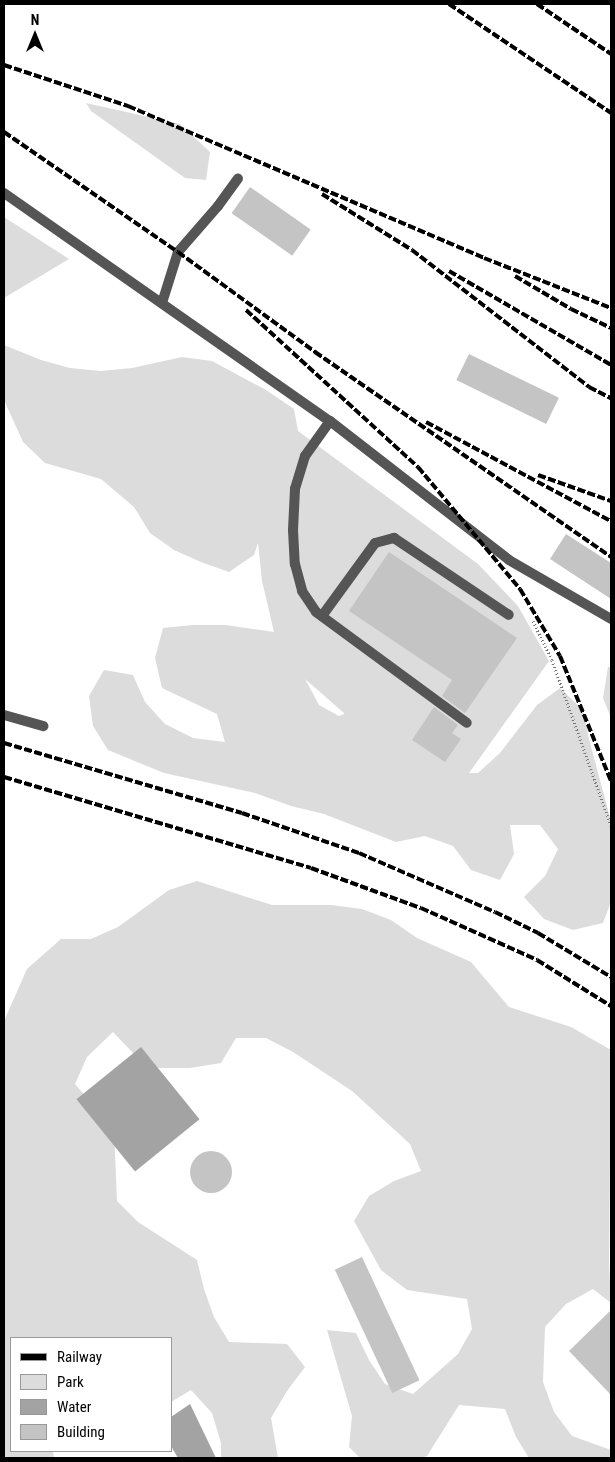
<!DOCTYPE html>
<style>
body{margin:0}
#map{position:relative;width:615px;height:1462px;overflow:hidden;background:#fff;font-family:"Roboto Condensed",sans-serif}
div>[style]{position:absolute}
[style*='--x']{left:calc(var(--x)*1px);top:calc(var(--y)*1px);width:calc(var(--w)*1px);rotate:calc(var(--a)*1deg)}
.green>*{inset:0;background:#dcdcdc}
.water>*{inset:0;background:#a3a3a3;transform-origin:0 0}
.building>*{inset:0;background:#c4c4c4;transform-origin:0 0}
.round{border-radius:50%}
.path>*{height:3px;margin-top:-1.5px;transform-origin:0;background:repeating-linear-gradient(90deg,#777 0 1px,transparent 0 3.5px)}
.service>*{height:10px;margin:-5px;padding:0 5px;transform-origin:5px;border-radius:5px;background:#555}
.rail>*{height:4px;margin-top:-2px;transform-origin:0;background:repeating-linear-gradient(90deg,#000 0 8px,transparent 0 10.5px)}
span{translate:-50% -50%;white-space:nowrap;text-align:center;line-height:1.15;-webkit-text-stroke:4.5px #fff;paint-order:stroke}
.frame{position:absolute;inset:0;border:5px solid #000;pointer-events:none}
.legend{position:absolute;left:10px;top:1337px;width:162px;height:115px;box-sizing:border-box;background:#fff;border:1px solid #999;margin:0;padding:6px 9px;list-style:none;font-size:15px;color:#000}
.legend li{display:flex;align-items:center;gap:10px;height:25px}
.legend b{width:25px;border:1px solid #999}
.north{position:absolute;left:10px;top:10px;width:50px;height:50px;-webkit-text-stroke:4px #fff;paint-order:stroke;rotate:0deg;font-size:14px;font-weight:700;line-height:20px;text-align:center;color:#000}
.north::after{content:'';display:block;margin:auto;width:18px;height:22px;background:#000;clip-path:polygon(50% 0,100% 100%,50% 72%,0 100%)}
</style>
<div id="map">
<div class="green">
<i style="clip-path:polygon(86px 103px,180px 124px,210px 152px,206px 180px,185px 178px,91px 111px)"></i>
<i style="clip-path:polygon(4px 217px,69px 259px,4px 298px)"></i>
<i style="clip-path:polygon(evenodd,4px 345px,41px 360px,70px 368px,101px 371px,132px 368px,182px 357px,212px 361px,266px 390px,294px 409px,298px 431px,478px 564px,518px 606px,549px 661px,469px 773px,478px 773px,500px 753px,537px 705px,560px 688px,583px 710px,589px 739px,611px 821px,611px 902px,603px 923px,573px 930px,544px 919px,524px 897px,545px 876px,558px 849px,540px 825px,510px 825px,514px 854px,500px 880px,471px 870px,453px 846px,425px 836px,396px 842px,324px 814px,291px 806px,255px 793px,164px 773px,108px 750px,93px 726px,89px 696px,104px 670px,133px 675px,145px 702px,165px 724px,193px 738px,225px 742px,217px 714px,162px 688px,155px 658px,163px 628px,193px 625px,226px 625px,274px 632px,262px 581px,258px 543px,254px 555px,229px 572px,201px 562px,174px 550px,150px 533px,134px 507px,101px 479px,45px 463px,23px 442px,4px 400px,4px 345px,305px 679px,344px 713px,344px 714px,339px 716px,319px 705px,305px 679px)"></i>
<i style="clip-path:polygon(608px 667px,611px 667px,611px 718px,603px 698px)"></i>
<i style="clip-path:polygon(197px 881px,272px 905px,331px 905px,362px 909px,391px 920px,417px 938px,471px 962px,509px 1007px,571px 1027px,611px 1050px,609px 1263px,611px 1303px,593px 1289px,566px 1304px,545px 1327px,543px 1382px,554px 1412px,572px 1436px,611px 1450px,611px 1458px,529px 1458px,516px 1437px,505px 1409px,459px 1405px,427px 1456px,422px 1458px,360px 1458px,349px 1447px,352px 1416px,327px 1330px,356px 1333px,369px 1360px,385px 1384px,413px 1394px,458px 1354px,472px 1329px,467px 1299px,407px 1290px,381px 1270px,354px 1221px,369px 1196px,394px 1181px,421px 1171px,410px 1144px,352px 1091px,293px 1052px,266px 1038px,236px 1038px,221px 1063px,190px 1068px,159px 1068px,133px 1053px,113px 1032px,87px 1057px,75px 1084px,114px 1130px,117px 1201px,138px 1222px,197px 1260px,204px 1289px,214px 1317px,229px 1342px,287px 1344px,305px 1367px,287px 1391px,271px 1418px,278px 1458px,221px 1458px,221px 1443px,212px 1413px,191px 1390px,171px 1402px,171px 1338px,11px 1338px,11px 1451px,53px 1451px,54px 1458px,4px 1458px,4px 1021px,27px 969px,61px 939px,91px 939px,118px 927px,169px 890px)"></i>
</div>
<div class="water">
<i style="left:141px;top:1047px;width:93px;height:83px;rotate:51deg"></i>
<i style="clip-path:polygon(190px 1404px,216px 1458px,178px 1458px,171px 1446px,171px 1417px)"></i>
</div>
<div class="building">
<i style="left:250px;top:187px;width:74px;height:32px;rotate:35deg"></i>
<i style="left:469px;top:354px;width:100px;height:29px;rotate:26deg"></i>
<i style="clip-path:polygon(566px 534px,611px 563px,611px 599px,550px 559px)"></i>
<i style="clip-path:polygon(389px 552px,517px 638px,465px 713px,442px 696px,452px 680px,349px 611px)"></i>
<i style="clip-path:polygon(434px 707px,458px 725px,452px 733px,461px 739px,445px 762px,412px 740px)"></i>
<i class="round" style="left:190px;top:1151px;width:42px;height:42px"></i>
<i style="left:362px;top:1257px;width:136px;height:30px;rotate:65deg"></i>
<i style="clip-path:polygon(611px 1310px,611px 1395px,569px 1351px)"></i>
</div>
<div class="path">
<i style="--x:533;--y:621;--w:43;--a:64"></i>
<i style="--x:552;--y:660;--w:176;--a:70.4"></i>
</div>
<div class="service">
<i style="--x:4;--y:193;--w:398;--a:35"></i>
<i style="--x:330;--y:421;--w:227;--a:37.8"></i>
<i style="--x:509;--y:560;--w:118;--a:30"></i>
<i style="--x:162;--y:303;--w:53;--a:-72.6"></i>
<i style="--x:178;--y:252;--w:61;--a:-49"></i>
<i style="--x:218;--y:206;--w:34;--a:-54"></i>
<i style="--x:330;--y:421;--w:43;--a:125.5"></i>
<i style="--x:305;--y:456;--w:34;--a:107"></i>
<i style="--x:295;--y:489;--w:41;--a:92.8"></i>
<i style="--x:293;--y:530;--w:34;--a:87"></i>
<i style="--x:295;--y:564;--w:28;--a:75"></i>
<i style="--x:302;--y:591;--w:25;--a:56"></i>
<i style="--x:316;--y:612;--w:187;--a:36.3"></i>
<i style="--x:322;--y:616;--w:90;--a:-54"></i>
<i style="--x:375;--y:543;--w:20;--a:-15"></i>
<i style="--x:394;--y:538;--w:138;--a:33.8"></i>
<i style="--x:4;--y:715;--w:41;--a:15.8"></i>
</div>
<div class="rail">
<i style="--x:449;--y:4;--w:195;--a:33.9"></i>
<i style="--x:537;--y:4;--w:89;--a:34"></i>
<i style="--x:4;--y:65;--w:131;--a:18.3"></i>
<i style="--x:128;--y:106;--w:387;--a:23.1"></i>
<i style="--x:484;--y:258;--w:136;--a:21.5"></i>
<i style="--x:4;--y:132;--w:211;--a:34.6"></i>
<i style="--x:178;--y:252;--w:170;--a:36.1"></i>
<i style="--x:315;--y:352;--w:360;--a:34.7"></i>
<i style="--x:322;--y:194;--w:106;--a:31.9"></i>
<i style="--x:412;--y:250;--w:224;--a:37.7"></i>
<i style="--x:589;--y:387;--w:25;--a:27"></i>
<i style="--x:449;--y:271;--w:187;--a:30.1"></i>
<i style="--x:515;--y:276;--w:65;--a:30.5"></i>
<i style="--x:571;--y:309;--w:44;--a:25.4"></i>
<i style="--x:246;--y:310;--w:233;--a:42.4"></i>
<i style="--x:418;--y:467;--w:159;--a:50.1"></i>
<i style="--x:520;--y:589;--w:78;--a:59.2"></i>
<i style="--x:560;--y:656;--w:135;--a:67.8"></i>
<i style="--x:426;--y:422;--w:210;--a:28.2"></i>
<i style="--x:538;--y:475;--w:77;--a:19.6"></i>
<i style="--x:4;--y:743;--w:248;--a:16.4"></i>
<i style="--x:242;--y:813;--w:124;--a:18.9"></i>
<i style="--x:359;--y:853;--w:148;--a:23.5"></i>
<i style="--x:495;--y:912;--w:48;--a:26"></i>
<i style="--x:538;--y:933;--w:85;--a:31.1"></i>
<i style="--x:4;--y:777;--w:320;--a:16.5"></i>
<i style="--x:311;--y:868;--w:117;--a:20"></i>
<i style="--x:421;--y:908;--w:127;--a:24.1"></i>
<i style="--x:537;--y:960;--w:87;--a:31.9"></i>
</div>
<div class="frame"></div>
<ul class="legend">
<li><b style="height:6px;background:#000"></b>Railway</li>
<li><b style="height:14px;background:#dcdcdc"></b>Park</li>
<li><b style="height:14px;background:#a3a3a3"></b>Water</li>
<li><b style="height:14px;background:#c4c4c4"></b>Building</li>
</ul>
<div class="north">N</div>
</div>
